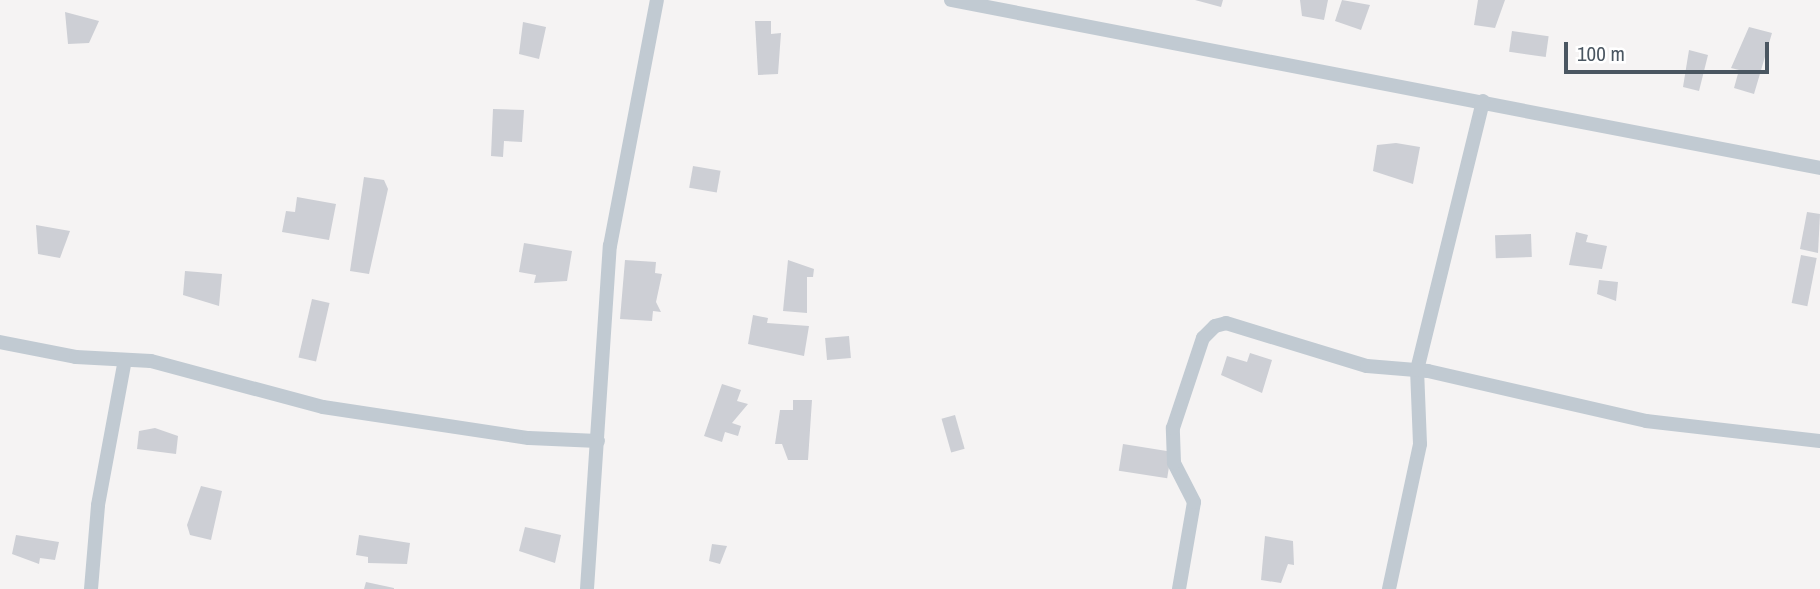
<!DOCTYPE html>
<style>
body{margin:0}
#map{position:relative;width:1820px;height:589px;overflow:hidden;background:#f5f3f3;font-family:"Archivo Narrow",sans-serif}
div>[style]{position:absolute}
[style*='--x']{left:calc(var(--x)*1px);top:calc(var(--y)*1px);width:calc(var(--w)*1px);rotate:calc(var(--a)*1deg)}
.building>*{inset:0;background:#cdcfd5;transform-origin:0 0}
.minor>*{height:14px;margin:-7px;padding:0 7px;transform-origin:7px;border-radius:7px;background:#c1cad2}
span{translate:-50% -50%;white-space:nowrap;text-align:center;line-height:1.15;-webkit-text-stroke:5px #fff;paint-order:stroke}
.scale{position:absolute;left:1564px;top:42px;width:205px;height:32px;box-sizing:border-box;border:4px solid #4a5661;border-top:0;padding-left:9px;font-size:21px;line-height:24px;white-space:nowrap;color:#4a5661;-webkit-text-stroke:5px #fff;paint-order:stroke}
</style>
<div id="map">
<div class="building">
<i style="clip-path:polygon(1195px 0,1223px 0,1221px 7px)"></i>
<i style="clip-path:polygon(1300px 0,1328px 0,1324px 20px,1302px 16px)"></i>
<i style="clip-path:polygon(1342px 0,1370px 5px,1361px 30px,1335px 21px)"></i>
<i style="clip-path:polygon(1478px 0,1505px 0,1495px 28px,1474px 25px)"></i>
<i style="clip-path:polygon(65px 12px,99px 21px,89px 43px,68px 44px)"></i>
<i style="clip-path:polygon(755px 21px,771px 21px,771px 34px,781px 33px,778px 74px,758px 75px)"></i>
<i style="clip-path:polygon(523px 22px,546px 27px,539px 59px,519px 54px)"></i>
<i style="clip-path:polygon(1749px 27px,1772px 33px,1754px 94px,1734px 88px,1739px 70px,1731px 68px)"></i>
<i style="left:1512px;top:31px;width:37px;height:21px;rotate:8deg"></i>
<i style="clip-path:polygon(1689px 50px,1708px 55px,1699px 91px,1683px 87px)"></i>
<i style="clip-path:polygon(493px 109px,524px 110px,522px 142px,504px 141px,503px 157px,491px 156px)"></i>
<i style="clip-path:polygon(1396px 143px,1420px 147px,1413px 184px,1373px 171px,1377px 145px)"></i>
<i style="left:693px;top:166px;width:28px;height:22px;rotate:10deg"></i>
<i style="clip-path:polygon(364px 177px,384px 180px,388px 189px,369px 274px,350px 271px)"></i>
<i style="clip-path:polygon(297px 197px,336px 204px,329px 240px,282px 232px,286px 211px,295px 212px)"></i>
<i style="clip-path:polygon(1807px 212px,1820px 214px,1818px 253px,1800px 249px)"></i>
<i style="clip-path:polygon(36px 225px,70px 231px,60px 258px,38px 254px)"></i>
<i style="clip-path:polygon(1576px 232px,1588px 235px,1586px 242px,1607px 246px,1602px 269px,1569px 265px)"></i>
<i style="left:1531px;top:234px;width:23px;height:36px;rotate:88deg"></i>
<i style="clip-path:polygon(524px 243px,572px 251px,567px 281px,534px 283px,536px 275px,519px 272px)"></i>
<i style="left:1801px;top:255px;width:16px;height:49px;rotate:11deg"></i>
<i style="clip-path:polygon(625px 260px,656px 262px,655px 273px,662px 274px,656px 302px,661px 312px,653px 311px,652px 321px,620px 319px)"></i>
<i style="clip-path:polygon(788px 260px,814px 269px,813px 277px,807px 277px,807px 313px,783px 311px)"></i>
<i style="clip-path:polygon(185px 271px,222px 274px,219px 306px,183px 295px)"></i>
<i style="clip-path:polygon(1599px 280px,1618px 282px,1616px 301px,1597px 294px)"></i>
<i style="left:312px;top:299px;width:18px;height:60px;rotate:13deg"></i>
<i style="clip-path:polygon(753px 315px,768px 318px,767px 323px,809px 326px,804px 356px,748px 344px)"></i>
<i style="left:849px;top:336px;width:22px;height:24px;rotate:85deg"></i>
<i style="clip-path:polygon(1250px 353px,1272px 360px,1262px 393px,1221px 375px,1227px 356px,1247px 362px)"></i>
<i style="clip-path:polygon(722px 384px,741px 390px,737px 401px,748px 404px,732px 423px,741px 426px,738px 436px,725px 432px,722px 442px,704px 436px)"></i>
<i style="clip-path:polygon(793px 400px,812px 400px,808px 460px,788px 460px,782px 444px,775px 444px,780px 410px,793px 410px)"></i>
<i style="left:955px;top:415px;width:35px;height:14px;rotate:74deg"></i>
<i style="clip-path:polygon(155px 428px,178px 436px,176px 454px,137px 449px,139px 431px)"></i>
<i style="left:1123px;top:444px;width:49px;height:27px;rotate:9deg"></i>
<i style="clip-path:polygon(201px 486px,222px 491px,211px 540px,190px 535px,187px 525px)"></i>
<i style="clip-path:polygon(525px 527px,561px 535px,555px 563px,519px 551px)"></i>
<i style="clip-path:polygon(16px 535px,59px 542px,55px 560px,40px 558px,39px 564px,12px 554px)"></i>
<i style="clip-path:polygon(359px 535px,410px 543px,407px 564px,368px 563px,368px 557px,356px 555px)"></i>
<i style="clip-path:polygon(1265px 536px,1293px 541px,1294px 565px,1288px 564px,1281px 583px,1261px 580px)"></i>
<i style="clip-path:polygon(712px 544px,727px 546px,720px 564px,709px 561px)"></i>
<i style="clip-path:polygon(366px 582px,394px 588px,394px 589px,364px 589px)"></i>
</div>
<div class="minor">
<i style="--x:951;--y:0;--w:885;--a:10.94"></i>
<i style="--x:0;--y:342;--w:77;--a:11.2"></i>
<i style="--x:76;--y:357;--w:75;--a:3.1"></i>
<i style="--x:151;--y:361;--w:178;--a:15"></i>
<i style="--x:323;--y:407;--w:208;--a:8.6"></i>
<i style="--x:529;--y:438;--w:69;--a:2.5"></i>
<i style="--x:91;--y:589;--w:84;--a:-85.2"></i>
<i style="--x:98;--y:505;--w:147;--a:-79.5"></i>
<i style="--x:587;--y:589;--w:344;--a:-86.2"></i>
<i style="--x:610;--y:246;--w:250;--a:-79.2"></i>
<i style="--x:1179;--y:589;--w:88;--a:-80.2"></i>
<i style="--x:1194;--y:502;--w:44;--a:-117.1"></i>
<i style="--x:1174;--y:463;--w:35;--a:-92"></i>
<i style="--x:1173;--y:428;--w:95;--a:-71.6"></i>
<i style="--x:1203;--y:338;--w:17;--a:-45"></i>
<i style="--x:1215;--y:326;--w:11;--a:-15"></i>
<i style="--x:1226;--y:323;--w:147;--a:17"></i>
<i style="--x:1367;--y:366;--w:61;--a:4.7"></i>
<i style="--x:1428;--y:371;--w:224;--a:12.9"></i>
<i style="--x:1646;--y:421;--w:175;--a:6.6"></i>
<i style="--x:1389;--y:589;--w:148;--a:-77.9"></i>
<i style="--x:1420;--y:444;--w:74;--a:-92.3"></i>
<i style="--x:1417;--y:370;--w:277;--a:-76.2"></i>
</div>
<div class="scale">100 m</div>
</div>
